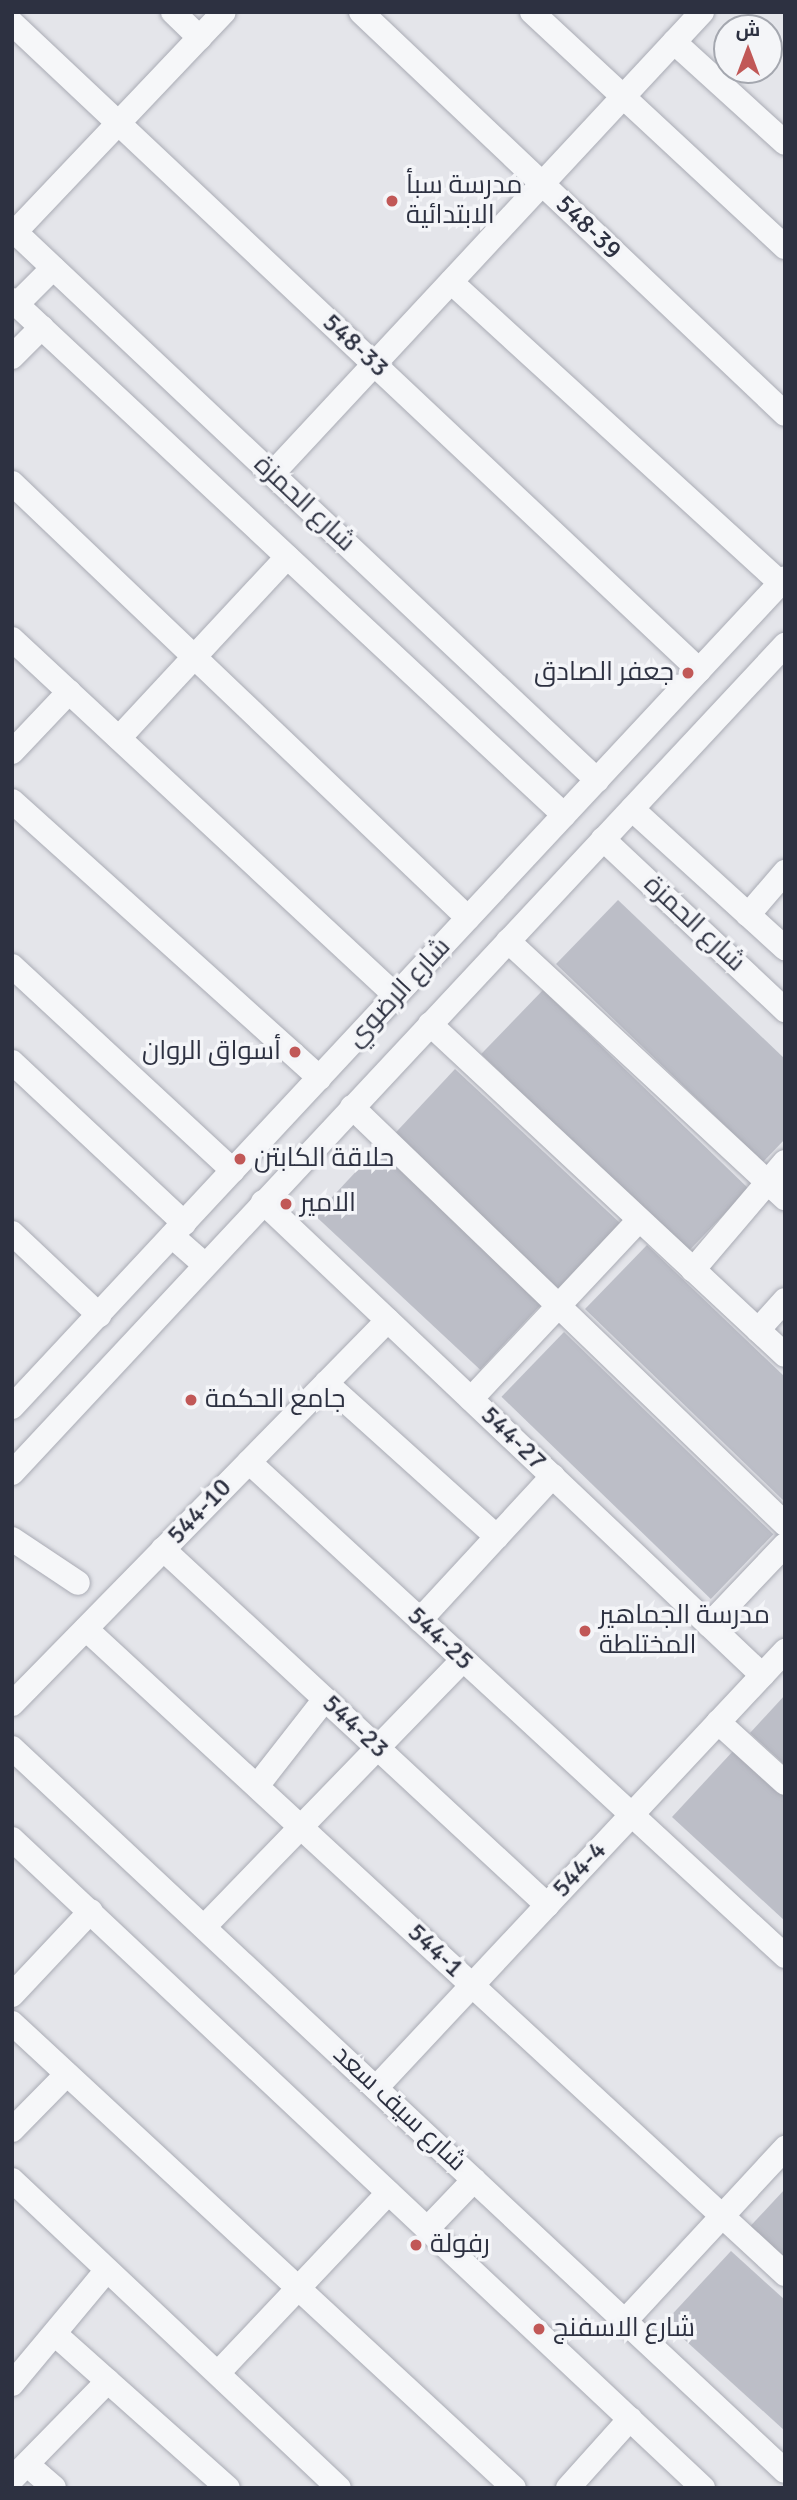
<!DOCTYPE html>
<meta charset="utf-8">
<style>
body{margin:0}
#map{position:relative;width:797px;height:2500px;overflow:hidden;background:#e4e5ea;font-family:Signika,Cairo,sans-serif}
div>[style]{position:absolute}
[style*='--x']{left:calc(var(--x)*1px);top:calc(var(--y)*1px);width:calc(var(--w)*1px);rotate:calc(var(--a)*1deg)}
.building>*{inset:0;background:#bcbec7;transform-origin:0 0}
.roads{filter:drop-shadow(0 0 2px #a9abb4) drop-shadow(0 0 2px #a9abb4)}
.minor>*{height:24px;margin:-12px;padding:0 12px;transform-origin:12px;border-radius:12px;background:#f6f7f9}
.dots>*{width:19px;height:19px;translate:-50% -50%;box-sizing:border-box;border:4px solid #f4f5f8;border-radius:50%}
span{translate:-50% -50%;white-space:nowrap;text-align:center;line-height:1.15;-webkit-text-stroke:7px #f4f5f8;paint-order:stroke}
.poi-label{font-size:26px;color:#2d3141}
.left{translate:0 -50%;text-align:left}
.right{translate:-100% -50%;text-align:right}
.street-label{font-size:26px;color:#2d3141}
.frame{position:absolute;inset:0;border:14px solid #2d3141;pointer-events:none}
.north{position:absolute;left:713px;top:14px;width:70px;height:70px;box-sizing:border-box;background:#f4f5f8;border:2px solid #a4a7af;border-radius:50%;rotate:0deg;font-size:19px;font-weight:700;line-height:28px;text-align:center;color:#2d3141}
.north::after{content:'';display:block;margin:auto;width:24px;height:32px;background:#c15857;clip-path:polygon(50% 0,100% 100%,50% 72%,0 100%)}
</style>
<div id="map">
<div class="building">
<i style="clip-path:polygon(618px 900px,785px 1059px,785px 1139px,763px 1162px,556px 964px)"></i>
<i style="left:543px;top:990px;width:286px;height:89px;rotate:44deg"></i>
<i style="left:455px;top:1069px;width:226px;height:91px;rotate:43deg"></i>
<i style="left:377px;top:1149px;width:226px;height:91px;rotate:43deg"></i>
<i style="clip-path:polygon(647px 1245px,785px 1377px,785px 1502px,585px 1309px)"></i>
<i style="left:564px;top:1332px;width:291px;height:90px;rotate:44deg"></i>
<i style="clip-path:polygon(785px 1695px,785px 1765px,750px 1733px)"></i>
<i style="clip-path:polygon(734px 1750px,785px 1797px,785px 1921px,672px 1817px)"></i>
<i style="clip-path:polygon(785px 2189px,785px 2272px,743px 2234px)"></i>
<i style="clip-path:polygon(731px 2251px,785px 2300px,785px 2431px,665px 2322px)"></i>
</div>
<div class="roads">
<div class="minor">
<i style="--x:173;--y:12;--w:37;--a:44"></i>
<i style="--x:361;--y:12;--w:584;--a:43.47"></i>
<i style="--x:532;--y:12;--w:345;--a:42.9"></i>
<i style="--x:12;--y:23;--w:944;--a:43.28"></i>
<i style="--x:674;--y:42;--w:150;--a:42.3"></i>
<i style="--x:12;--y:229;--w:804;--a:43.29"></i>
<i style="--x:15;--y:232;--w:303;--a:-46.5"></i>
<i style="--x:451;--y:282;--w:445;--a:42.4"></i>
<i style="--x:12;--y:300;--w:755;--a:43.01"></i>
<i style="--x:17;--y:304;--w:51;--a:-45"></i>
<i style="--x:12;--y:357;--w:42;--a:-45"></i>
<i style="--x:272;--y:474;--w:631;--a:-47.05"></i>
<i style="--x:12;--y:483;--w:630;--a:43.65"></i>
<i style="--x:12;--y:639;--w:524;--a:42.91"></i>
<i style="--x:119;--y:738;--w:247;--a:-47.1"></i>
<i style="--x:12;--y:752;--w:83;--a:-46.5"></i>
<i style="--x:12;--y:801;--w:414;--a:42"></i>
<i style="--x:632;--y:809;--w:207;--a:42.3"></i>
<i style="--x:603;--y:839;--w:250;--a:43.2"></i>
<i style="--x:748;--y:915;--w:57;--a:-49.3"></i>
<i style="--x:508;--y:941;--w:378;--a:42.9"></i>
<i style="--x:12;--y:966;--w:301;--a:42.8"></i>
<i style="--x:430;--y:1024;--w:485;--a:43"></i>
<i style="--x:12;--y:1062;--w:236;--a:43.1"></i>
<i style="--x:352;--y:1107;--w:601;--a:43.92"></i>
<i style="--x:263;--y:1202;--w:688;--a:43.47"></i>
<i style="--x:12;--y:1233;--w:120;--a:43.3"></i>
<i style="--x:172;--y:1236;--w:44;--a:41.3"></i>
<i style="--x:693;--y:1270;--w:142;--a:-49.6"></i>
<i style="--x:758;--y:1330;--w:40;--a:-48"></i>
<i style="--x:326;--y:1383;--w:230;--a:42"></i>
<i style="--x:471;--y:1399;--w:245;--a:-46.8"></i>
<i style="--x:12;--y:1407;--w:1133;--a:-47"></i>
<i style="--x:249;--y:1462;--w:729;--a:42.66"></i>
<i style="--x:12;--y:1473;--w:1133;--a:-46.97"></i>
<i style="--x:12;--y:1539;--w:79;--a:33.7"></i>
<i style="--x:163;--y:1549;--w:524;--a:42.83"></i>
<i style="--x:420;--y:1620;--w:196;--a:-47.3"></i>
<i style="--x:709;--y:1625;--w:110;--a:-46.5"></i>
<i style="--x:86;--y:1629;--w:951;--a:42.7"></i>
<i style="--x:12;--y:1704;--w:537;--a:-45.6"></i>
<i style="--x:718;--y:1722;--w:91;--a:42.3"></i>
<i style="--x:12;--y:1748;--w:1058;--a:43.09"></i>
<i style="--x:257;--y:1786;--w:110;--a:-52"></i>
<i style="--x:12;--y:1839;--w:948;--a:43.2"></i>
<i style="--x:204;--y:1927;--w:372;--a:-45.9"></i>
<i style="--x:12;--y:1995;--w:115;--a:-46.8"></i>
<i style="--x:12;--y:2023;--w:684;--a:42.81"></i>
<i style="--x:376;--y:2088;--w:599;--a:-46.9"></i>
<i style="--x:12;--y:2130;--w:78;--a:-45.5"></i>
<i style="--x:12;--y:2180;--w:449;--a:43.3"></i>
<i style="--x:427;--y:2229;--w:68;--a:-46.2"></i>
<i style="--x:625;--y:2321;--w:236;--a:-47.2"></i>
<i style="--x:56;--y:2335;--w:230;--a:41.7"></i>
<i style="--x:218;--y:2373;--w:248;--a:-46.6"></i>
<i style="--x:12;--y:2384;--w:148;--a:-50.2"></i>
<i style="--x:29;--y:2466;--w:33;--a:41"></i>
<i style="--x:12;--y:2479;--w:137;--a:-45.6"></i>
<i style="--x:568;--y:2488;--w:93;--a:-48.1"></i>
</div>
</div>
<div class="dots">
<i style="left:392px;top:201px;background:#c15857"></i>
<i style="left:688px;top:673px;background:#c15857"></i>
<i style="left:295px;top:1052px;background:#c15857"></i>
<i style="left:240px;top:1159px;background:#c15857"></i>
<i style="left:286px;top:1204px;background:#c15857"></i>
<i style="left:191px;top:1400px;background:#c15857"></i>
<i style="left:585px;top:1631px;background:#c15857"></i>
<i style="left:416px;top:2245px;background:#c15857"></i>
<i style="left:539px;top:2329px;background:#c15857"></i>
</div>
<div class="poi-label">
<span class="left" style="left:406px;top:201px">مدرسة سبأ<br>الابتدائية</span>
<span class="right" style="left:674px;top:673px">جعفر الصادق</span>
<span class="right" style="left:281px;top:1052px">أسواق الروان</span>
<span class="left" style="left:254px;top:1159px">حلاقة الكابتن</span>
<span class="left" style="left:300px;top:1204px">الامير</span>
<span class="left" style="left:205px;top:1400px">جامع الحكمة</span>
<span class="left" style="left:599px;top:1631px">مدرسة الجماهير<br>المختلطة</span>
<span class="left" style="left:430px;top:2245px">رفولة</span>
<span class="left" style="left:553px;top:2329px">شارع الاسفنج</span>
</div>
<div class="street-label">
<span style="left:588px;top:228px;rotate:44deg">548-39</span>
<span style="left:355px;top:346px;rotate:43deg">548-33</span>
<span style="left:304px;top:504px;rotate:43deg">شارع الحمزة</span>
<span style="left:694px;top:924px;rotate:43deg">شارع الحمزة</span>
<span style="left:399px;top:993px;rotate:-47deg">شارع الرضوي</span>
<span style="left:513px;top:1439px;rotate:44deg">544-27</span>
<span style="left:200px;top:1512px;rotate:-46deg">544-10</span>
<span style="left:440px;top:1639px;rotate:43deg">544-25</span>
<span style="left:355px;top:1727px;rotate:43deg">544-23</span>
<span style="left:580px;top:1870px;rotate:-47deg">544-4</span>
<span style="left:435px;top:1951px;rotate:43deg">544-1</span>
<span style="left:399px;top:2109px;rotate:43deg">شارع سيف سعد</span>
</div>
<div class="frame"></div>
<div class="north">ش</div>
</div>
